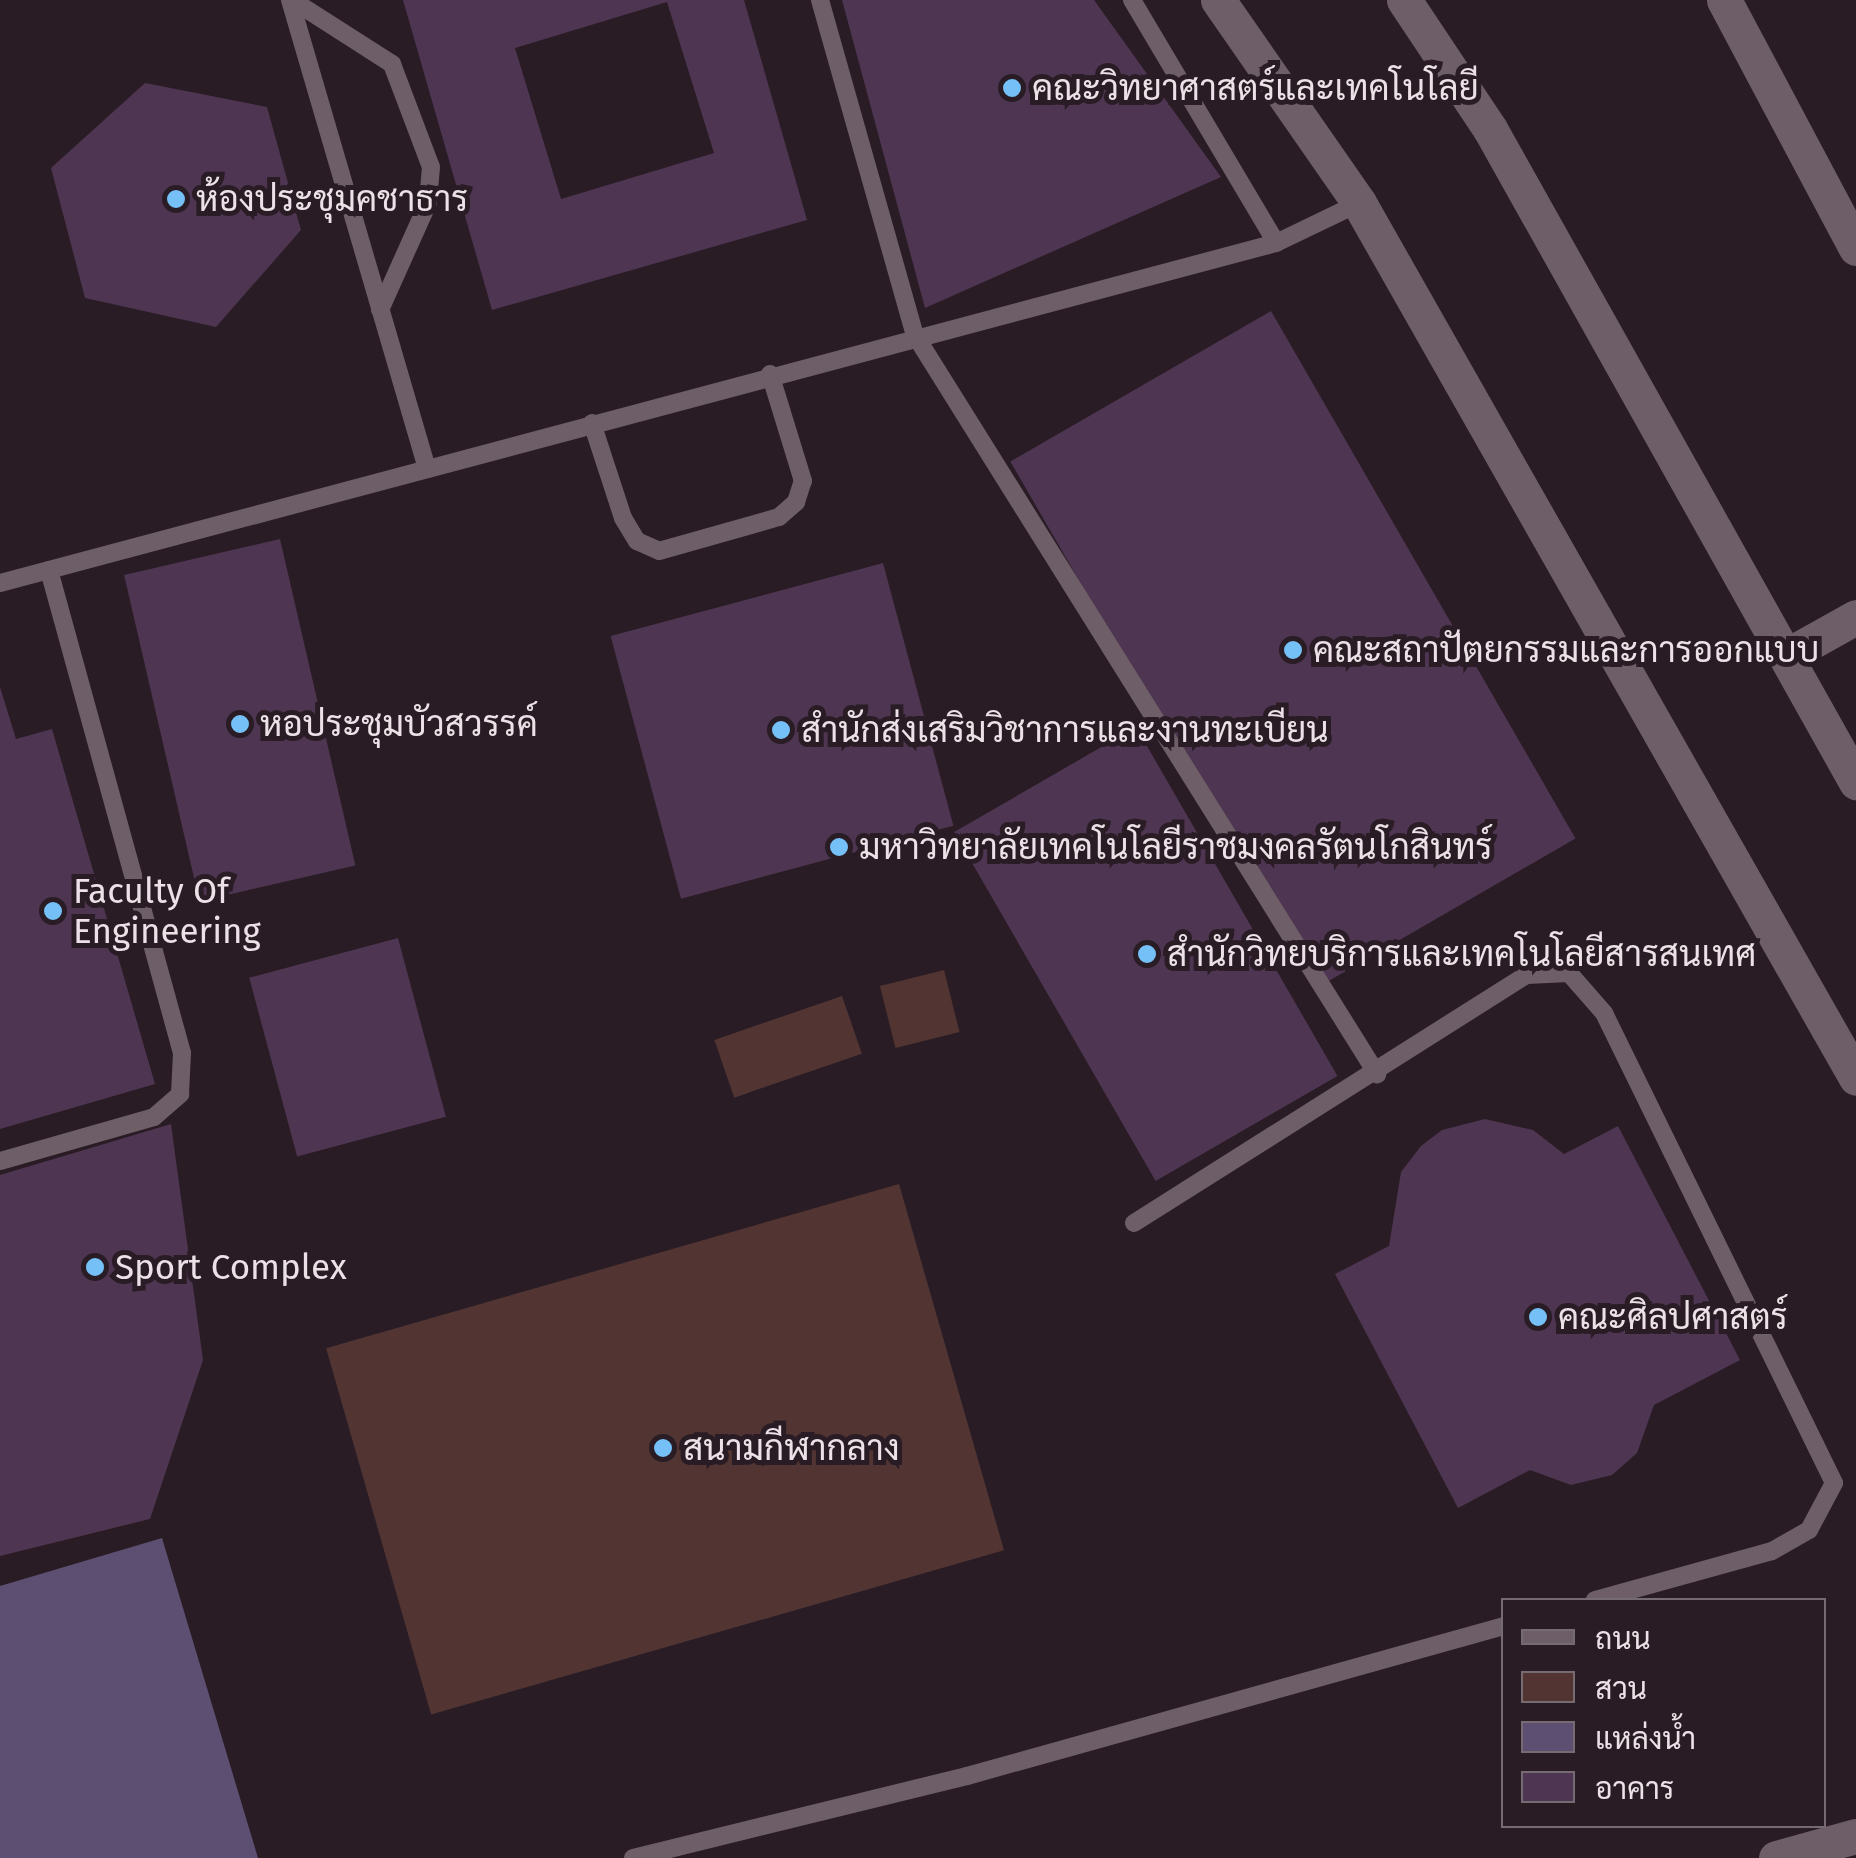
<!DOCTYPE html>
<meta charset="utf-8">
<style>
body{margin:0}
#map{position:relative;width:1856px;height:1858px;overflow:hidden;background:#291c24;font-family:"Fira Sans",Sarabun,sans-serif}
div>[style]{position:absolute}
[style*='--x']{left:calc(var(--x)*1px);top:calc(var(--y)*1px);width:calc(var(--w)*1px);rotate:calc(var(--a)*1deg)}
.green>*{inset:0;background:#523533;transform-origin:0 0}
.water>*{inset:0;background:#5c4f71}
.building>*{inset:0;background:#4e3551;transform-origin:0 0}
.service>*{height:18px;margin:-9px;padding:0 9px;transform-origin:9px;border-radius:9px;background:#6e5e67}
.minor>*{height:35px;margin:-17.5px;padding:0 17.5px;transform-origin:17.5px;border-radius:17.5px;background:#6e5e67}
.dots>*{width:28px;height:28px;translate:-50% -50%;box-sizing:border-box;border:5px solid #291c24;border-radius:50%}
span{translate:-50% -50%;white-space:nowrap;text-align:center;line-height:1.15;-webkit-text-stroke:10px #291c24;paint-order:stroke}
.poi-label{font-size:35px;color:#ebe1e6}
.left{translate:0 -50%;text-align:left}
.legend{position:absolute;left:1501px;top:1598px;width:325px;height:230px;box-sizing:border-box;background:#291c24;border:2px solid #776b72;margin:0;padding:12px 18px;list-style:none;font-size:30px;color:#ebe1e6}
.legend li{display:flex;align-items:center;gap:20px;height:50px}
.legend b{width:50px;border:2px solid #776b72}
</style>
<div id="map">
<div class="green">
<i style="left:944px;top:970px;width:64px;height:66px;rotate:76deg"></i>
<i style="left:842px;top:996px;width:61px;height:135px;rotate:71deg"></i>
<i style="left:899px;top:1184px;width:381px;height:596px;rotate:74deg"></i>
</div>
<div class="water">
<i style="clip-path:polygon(162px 1538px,258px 1858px,0 1858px,0 1586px)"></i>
</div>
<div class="building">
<i style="clip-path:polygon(evenodd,403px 0,744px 0,807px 220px,492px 310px,403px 0,667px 2px,714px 153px,561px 199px,515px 48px,667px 2px)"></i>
<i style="clip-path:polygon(842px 0,1094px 0,1221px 177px,925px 308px)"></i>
<i style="clip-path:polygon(145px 83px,267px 107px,301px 230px,216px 327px,85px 298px,51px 168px)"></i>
<i style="left:1271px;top:311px;width:609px;height:301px;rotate:60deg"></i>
<i style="left:280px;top:539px;width:335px;height:160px;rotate:77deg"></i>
<i style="left:883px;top:563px;width:272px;height:282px;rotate:75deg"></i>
<i style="clip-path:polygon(0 687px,16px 739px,52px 729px,155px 1084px,0 1129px)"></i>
<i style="left:1136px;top:727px;width:403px;height:210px;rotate:60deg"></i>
<i style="left:398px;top:938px;width:185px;height:154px;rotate:75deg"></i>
<i style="clip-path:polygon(1485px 1119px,1533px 1130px,1564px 1154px,1618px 1126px,1740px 1360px,1654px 1405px,1637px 1453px,1612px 1475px,1571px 1485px,1530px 1470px,1458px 1508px,1335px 1274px,1389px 1246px,1401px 1172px,1421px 1146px,1442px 1130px)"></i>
<i style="clip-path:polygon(171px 1124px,203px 1360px,150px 1519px,0 1556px,0 1175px)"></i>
</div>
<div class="service">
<i style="--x:290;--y:0;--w:487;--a:73.7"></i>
<i style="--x:292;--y:0;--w:119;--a:32.6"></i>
<i style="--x:392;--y:64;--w:110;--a:69.3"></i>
<i style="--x:431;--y:167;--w:36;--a:95"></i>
<i style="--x:428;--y:203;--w:117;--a:114.2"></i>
<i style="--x:820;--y:0;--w:348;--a:74.2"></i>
<i style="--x:915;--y:335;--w:872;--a:57.99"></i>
<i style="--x:1132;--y:0;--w:282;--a:59.3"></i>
<i style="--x:592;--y:423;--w:100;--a:71.9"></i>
<i style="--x:623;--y:518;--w:27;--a:59"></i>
<i style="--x:637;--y:541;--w:24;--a:24"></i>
<i style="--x:659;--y:551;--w:125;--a:-15.8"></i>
<i style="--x:779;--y:517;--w:23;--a:-41"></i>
<i style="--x:796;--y:502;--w:22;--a:-72"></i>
<i style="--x:803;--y:481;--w:112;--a:-107.1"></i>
<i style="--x:0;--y:583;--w:1321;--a:-14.92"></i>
<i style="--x:1276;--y:243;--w:92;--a:-25.7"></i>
<i style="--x:0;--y:1161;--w:160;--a:-15.9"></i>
<i style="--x:154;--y:1117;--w:35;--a:-41"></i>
<i style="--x:180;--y:1094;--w:41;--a:-87.2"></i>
<i style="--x:182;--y:1053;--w:501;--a:-105.4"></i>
<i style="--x:1134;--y:1223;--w:465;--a:-32.3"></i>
<i style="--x:1527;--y:975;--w:42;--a:-2.7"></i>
<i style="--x:1569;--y:973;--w:53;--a:48.8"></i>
<i style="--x:1604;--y:1013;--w:523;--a:63.92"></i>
<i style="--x:1834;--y:1483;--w:53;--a:118"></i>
<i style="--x:1809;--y:1530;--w:43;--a:150.4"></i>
<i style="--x:1772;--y:1551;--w:184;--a:164.5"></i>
<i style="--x:633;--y:1858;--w:344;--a:-13.8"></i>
<i style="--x:967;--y:1776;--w:558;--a:-15.61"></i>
</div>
<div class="minor">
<i style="--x:1218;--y:0;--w:247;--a:55.2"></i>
<i style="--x:1359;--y:203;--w:1006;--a:60.4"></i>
<i style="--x:1404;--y:0;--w:155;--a:56.3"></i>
<i style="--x:1490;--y:129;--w:749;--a:60.73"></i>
<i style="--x:1724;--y:0;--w:281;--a:62"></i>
<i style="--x:1786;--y:656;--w:80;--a:-29.1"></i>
<i style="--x:1776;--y:1858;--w:83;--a:-15.4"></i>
</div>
<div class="dots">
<i style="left:1012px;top:88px;background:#75c0f6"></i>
<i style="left:176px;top:199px;background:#75c0f6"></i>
<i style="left:1293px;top:650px;background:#75c0f6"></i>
<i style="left:240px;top:724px;background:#75c0f6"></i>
<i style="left:781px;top:730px;background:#75c0f6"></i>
<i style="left:839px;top:847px;background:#75c0f6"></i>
<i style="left:53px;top:911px;background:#75c0f6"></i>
<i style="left:1147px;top:954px;background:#75c0f6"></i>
<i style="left:95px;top:1267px;background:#75c0f6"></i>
<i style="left:1538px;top:1317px;background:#75c0f6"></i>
<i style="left:663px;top:1448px;background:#75c0f6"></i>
</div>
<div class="poi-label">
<span class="left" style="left:1032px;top:88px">คณะวิทยาศาสตร์และเทคโนโลยี</span>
<span class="left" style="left:196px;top:199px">ห้องประชุมคชาธาร</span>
<span class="left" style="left:1313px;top:650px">คณะสถาปัตยกรรมและการออกแบบ</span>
<span class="left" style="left:260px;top:724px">หอประชุมบัวสวรรค์</span>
<span class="left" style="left:801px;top:730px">สำนักส่งเสริมวิชาการและงานทะเบียน</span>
<span class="left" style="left:859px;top:847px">มหาวิทยาลัยเทคโนโลยีราชมงคลรัตนโกสินทร์</span>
<span class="left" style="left:73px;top:911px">Faculty Of<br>Engineering</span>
<span class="left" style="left:1167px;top:954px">สำนักวิทยบริการและเทคโนโลยีสารสนเทศ</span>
<span class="left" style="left:115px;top:1267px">Sport Complex</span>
<span class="left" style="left:1558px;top:1317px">คณะศิลปศาสตร์</span>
<span class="left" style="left:683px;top:1448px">สนามกีฬากลาง</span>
</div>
<ul class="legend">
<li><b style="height:12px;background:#6e5e67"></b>ถนน</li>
<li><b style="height:28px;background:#523533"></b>สวน</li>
<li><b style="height:28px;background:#5c4f71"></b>แหล่งน้ำ</li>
<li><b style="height:28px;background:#4e3551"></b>อาคาร</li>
</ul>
</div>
